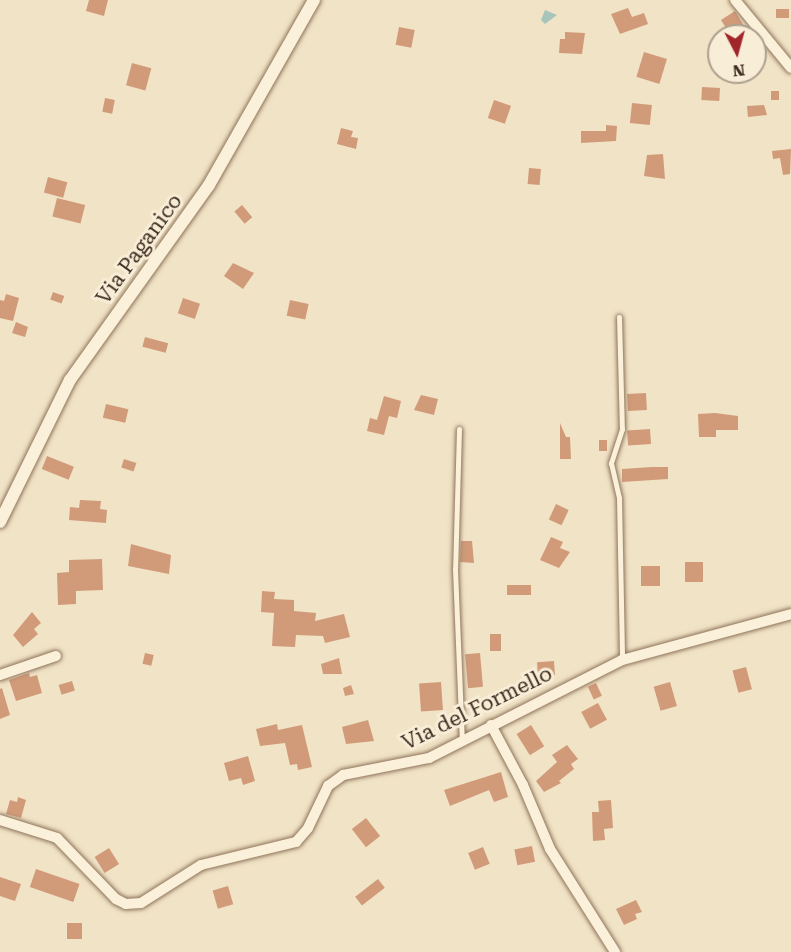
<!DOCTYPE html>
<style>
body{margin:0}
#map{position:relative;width:791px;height:952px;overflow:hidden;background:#f1e3c6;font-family:"Roboto Serif",serif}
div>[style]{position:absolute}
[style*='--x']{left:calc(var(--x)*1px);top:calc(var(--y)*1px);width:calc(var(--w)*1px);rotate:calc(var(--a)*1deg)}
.water>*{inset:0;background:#a8c5bb}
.building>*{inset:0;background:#d19b7a;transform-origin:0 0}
.roads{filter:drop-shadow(0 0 2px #8e745a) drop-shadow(0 0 2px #8e745a)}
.service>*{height:5px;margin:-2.5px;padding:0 2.5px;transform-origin:2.5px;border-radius:2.5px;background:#fbf0da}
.minor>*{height:10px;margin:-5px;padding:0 5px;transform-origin:5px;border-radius:5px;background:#fbf0da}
.tertiary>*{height:12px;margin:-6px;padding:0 6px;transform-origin:6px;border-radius:6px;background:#fbf0da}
span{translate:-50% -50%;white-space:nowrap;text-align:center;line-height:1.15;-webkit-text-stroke:6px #f8edd6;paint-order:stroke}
.street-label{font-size:21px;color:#3d2c1f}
.north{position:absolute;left:707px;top:24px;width:60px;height:60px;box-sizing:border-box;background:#f8edd6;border:2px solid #ada08d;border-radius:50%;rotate:174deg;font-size:16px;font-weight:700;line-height:24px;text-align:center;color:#3d2c1f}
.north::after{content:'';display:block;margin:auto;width:21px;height:27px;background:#a1262c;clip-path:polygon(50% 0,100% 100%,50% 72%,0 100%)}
</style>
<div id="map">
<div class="water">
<i style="clip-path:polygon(545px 10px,557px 15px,545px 24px,541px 20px)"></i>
</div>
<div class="building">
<i style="clip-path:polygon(89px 0,108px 0,104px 16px,86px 11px)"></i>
<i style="clip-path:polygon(628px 8px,632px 17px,644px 13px,648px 24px,620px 34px,611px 14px)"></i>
<i style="left:776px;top:9px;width:13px;height:9px"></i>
<i style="clip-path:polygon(735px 11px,747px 31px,740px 36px,731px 36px,721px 20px)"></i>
<i style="left:399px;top:27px;width:16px;height:18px;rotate:11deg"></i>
<i style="clip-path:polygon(565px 32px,585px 33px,582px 54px,559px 53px,560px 39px,565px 39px)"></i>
<i style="left:644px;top:52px;width:24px;height:26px;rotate:17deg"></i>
<i style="left:132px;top:63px;width:20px;height:23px;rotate:15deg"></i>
<i style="left:702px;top:87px;width:18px;height:13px;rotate:3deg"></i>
<i style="left:771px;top:91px;width:8px;height:9px"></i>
<i style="left:105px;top:98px;width:10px;height:14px;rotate:11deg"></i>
<i style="left:494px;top:100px;width:18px;height:19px;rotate:19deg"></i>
<i style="left:632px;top:103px;width:20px;height:20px;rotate:6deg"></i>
<i style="clip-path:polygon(764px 105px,767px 115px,748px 117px,747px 106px)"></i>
<i style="clip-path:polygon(606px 125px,617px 126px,616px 141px,581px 143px,581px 131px,606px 131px)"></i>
<i style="clip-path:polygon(341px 128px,353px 131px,351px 137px,358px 138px,356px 149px,337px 144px)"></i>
<i style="clip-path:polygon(791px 149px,790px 174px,783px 175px,780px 158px,773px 159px,772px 151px)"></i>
<i style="clip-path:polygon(663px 154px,665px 179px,644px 176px,647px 155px)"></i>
<i style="left:529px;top:168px;width:12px;height:16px;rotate:5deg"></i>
<i style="left:48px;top:177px;width:20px;height:16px;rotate:15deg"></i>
<i style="left:57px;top:198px;width:29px;height:19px;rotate:14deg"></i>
<i style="left:242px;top:205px;width:16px;height:10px;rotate:50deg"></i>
<i style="clip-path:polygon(233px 263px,254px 273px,243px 289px,224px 276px)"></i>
<i style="left:53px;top:292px;width:12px;height:8px;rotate:20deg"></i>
<i style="clip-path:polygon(6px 294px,19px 298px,13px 321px,0 318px,0 300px,4px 301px)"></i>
<i style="left:183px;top:298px;width:18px;height:16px;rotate:19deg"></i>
<i style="left:290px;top:300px;width:19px;height:16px;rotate:12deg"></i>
<i style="clip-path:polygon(16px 322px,28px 327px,25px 337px,12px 333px)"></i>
<i style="left:145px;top:337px;width:24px;height:10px;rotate:15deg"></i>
<i style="left:646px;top:393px;width:17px;height:19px;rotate:87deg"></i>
<i style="clip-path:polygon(421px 395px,438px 399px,434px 415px,414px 410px)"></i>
<i style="clip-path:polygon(384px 396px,401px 401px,397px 418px,389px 416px,384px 435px,367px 431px,370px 418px,377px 420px)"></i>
<i style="left:106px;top:404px;width:23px;height:14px;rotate:13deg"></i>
<i style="clip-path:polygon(715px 413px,738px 416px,738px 430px,716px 430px,716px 437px,699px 437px,698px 414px)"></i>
<i style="clip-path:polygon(560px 423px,566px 437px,570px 437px,571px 459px,560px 459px)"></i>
<i style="left:650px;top:429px;width:15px;height:23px;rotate:86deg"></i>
<i style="left:607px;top:440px;width:11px;height:8px;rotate:90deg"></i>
<i style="left:47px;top:456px;width:29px;height:14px;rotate:22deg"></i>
<i style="left:124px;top:459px;width:13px;height:9px;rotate:18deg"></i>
<i style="clip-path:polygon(652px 467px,668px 467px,668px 479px,622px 482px,622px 469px)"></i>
<i style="clip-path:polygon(80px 500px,101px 501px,100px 509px,107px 510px,106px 523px,69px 520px,70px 507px,79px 508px)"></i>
<i style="left:556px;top:504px;width:14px;height:17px;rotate:25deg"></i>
<i style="clip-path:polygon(551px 537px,563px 542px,560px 548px,570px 552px,559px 568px,540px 560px)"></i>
<i style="clip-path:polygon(461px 541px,472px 541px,474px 563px,460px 562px)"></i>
<i style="clip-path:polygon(131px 544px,171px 555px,169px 574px,128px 566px)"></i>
<i style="clip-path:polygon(102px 559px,103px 590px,76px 591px,76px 604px,58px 605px,57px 573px,69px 572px,69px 560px)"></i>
<i style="left:685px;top:562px;width:18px;height:20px"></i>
<i style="left:641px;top:566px;width:19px;height:20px"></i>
<i style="left:531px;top:585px;width:10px;height:24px;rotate:90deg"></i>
<i style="clip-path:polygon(262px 591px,275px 592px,274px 599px,294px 600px,294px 611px,316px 613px,315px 621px,344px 614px,350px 637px,325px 643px,323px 636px,296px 635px,295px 647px,272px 646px,274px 613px,261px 612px)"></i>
<i style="clip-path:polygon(32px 612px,41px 623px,34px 629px,38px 634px,23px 647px,13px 635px)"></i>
<i style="left:490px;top:634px;width:11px;height:17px"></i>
<i style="left:145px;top:653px;width:9px;height:11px;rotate:13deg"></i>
<i style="left:480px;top:653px;width:34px;height:15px;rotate:85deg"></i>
<i style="clip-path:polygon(339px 658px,342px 674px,323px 674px,321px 664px)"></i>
<i style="left:554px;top:661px;width:14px;height:17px;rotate:86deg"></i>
<i style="left:746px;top:667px;width:23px;height:14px;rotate:75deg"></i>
<i style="clip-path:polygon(29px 673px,30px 677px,37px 675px,42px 693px,16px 701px,9px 680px)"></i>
<i style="left:72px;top:681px;width:10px;height:14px;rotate:73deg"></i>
<i style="left:441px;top:682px;width:28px;height:22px;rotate:86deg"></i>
<i style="left:670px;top:682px;width:25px;height:17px;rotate:74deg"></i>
<i style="left:596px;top:683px;width:14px;height:9px;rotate:65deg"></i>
<i style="clip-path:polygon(351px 685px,354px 694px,345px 696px,343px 688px)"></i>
<i style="clip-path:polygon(2px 688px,10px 715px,0 719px,0 689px)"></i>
<i style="left:598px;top:703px;width:19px;height:19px;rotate:62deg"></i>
<i style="clip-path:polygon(368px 720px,374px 741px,346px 744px,342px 727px)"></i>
<i style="clip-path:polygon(277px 724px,278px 730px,302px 725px,312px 767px,298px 770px,297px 764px,290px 765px,285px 743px,260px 746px,256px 729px)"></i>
<i style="left:531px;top:725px;width:25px;height:17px;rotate:58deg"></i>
<i style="clip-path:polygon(567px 745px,578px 759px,571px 764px,574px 769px,559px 781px,561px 783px,544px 792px,536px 781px,557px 762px,552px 755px)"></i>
<i style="clip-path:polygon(248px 756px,255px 781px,243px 785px,241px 778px,229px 781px,224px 763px)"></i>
<i style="clip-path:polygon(501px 772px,508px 797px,494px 802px,489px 790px,450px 806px,444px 790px)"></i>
<i style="clip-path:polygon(18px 797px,26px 800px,21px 818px,6px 814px,10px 800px,17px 802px)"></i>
<i style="clip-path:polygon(611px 800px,613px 828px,604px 829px,605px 840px,593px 841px,592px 812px,599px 812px,598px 801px)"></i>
<i style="left:366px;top:818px;width:23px;height:18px;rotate:52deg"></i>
<i style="left:532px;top:846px;width:16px;height:18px;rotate:79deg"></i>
<i style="left:483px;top:847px;width:18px;height:16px;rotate:68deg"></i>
<i style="left:109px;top:848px;width:19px;height:17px;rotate:58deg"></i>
<i style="left:36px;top:869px;width:46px;height:19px;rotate:19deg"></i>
<i style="clip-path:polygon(0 877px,21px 884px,15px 901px,0 896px)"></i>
<i style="left:378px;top:879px;width:11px;height:29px;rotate:52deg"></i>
<i style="left:228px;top:886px;width:19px;height:16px;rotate:74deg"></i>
<i style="clip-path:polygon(636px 900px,642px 912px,635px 914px,637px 919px,624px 925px,616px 909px)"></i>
<i style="left:67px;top:923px;width:15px;height:16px"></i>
</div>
<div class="roads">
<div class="service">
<i style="--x:619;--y:317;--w:112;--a:88.5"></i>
<i style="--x:622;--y:429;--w:36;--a:108"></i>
<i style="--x:611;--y:463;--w:36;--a:77"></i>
<i style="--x:619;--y:498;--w:162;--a:88.9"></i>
<i style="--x:459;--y:429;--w:140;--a:91.6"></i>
<i style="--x:455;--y:569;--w:171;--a:87.7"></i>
</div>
<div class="minor">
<i style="--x:735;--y:0;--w:88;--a:50.5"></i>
<i style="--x:0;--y:675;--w:59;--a:-18.7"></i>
<i style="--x:491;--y:725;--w:68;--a:61.9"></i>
<i style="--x:523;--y:785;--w:69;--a:67.1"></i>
<i style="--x:550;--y:849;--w:122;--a:57.7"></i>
<i style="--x:0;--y:820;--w:60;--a:17.5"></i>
<i style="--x:57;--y:838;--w:85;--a:46"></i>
<i style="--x:116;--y:899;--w:11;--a:27"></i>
<i style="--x:126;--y:904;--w:15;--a:-4"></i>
<i style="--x:141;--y:903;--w:71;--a:-32.3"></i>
<i style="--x:201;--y:865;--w:98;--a:-13.6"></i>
<i style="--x:296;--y:842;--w:18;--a:-49"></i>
<i style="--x:308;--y:828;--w:47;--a:-64.5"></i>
<i style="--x:328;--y:786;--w:19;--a:-36"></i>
<i style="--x:343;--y:775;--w:88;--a:-11.2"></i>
<i style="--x:429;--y:758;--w:216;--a:-26.9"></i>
<i style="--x:622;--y:660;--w:175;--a:-15.2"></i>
</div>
<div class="tertiary">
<i style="--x:0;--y:522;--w:158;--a:-63.8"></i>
<i style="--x:70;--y:380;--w:239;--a:-54.5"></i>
<i style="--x:209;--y:185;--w:213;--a:-60.4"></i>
</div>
</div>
<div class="street-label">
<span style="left:139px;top:249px;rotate:-54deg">Via Paganico</span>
<span style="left:477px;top:708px;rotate:-26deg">Via del Formello</span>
</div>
<div class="north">N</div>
</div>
